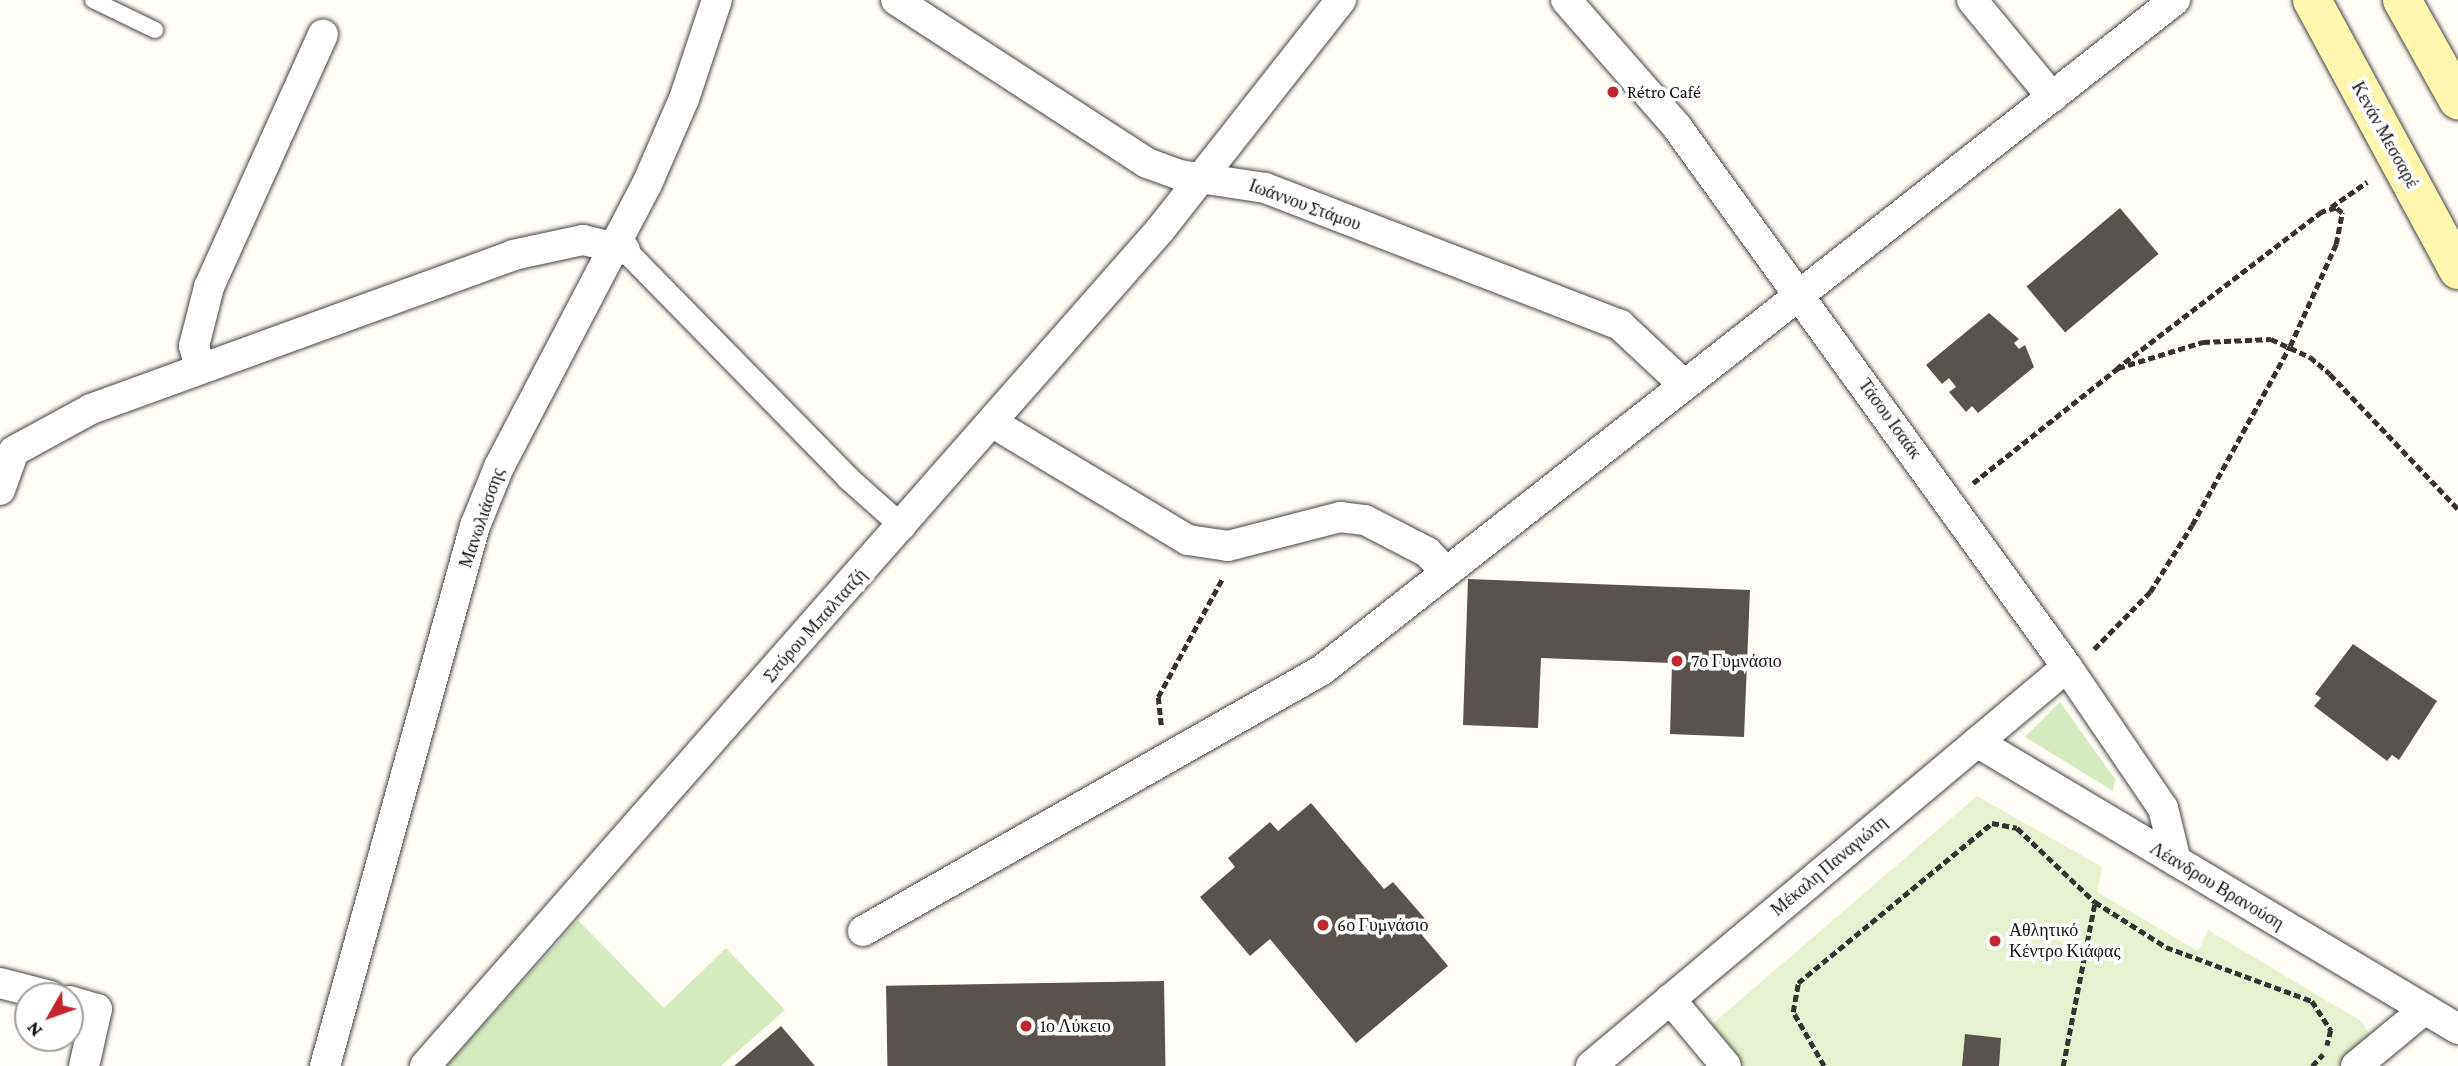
<!DOCTYPE html>
<meta charset="utf-8">
<style>
body{margin:0}
#map{position:relative;width:2458px;height:1066px;overflow:hidden;background:#fffdf5;font-family:"Crimson Pro",serif}
div>[style]{position:absolute}
[style*='--x']{left:calc(var(--x)*1px);top:calc(var(--y)*1px);width:calc(var(--w)*1px);rotate:calc(var(--a)*1deg)}
.green>*{inset:0;background:#d5ebbd}
.pitch>*{inset:0;background:#e6f2cf}
.building>*{inset:0;background:#5a524d;transform-origin:0 0}
.path>*{height:4.5px;margin-top:-2.25px;transform-origin:0;background:repeating-linear-gradient(90deg,#333 0 7px,transparent 0 10.5px)}
.roads{filter:drop-shadow(0 0 2px #444) drop-shadow(0 0 2px #444)}
.service>*{height:16px;margin:-8px;padding:0 8px;transform-origin:8px;border-radius:8px;background:#fff}
.pedestrian>*{height:23px;margin:-11.5px;padding:0 11.5px;transform-origin:11.5px;border-radius:11.5px;background:#fff}
.minor>*{height:30px;margin:-15px;padding:0 15px;transform-origin:15px;border-radius:15px;background:#fff}
.secondary>*{height:38px;margin:-19px;padding:0 19px;transform-origin:19px;border-radius:19px;background:#fff6b0}
.dots>*{width:19px;height:19px;translate:-50% -50%;box-sizing:border-box;border:4px solid #fff;border-radius:50%}
span{translate:-50% -50%;white-space:nowrap;text-align:center;line-height:1.15;-webkit-text-stroke:7px #fff;paint-order:stroke}
.poi-label{font-size:18px;color:#111}
.left{translate:0 -50%;text-align:left}
.street-label{font-size:18px;color:#111}
.north{position:absolute;left:14px;top:982px;width:70px;height:70px;box-sizing:border-box;background:#fff;border:2px solid #a0a0a0;border-radius:50%;rotate:230deg;font-size:19px;font-weight:700;line-height:28px;text-align:center;color:#111}
.north::after{content:'';display:block;margin:auto;width:24px;height:32px;background:#c4262e;clip-path:polygon(50% 0,100% 100%,50% 72%,0 100%)}
</style>
<div id="map">
<div class="green">
<i style="clip-path:polygon(2060px 702px,2115px 779px,2113px 791px,2025px 737px)"></i>
<i style="clip-path:polygon(578px 920px,664px 1008px,726px 948px,785px 1010px,721px 1066px,446px 1066px)"></i>
</div>
<div class="pitch">
<i style="clip-path:polygon(1977px 796px,2102px 867px,2097px 892px,2198px 951px,2208px 930px,2361px 1021px,2372px 1038px,2337px 1066px,1743px 1066px,1710px 1026px)"></i>
</div>
<div class="building">
<i style="left:2120px;top:208px;width:60px;height:122px;rotate:50deg"></i>
<i style="clip-path:polygon(1989px 313px,2019px 339px,2014px 343px,2019px 349px,2025px 345px,2034px 367px,1978px 413px,1972px 406px,1966px 412px,1949px 392px,1956px 387px,1949px 378px,1942px 384px,1926px 365px)"></i>
<i style="clip-path:polygon(1468px 579px,1750px 590px,1744px 737px,1670px 734px,1672px 663px,1541px 658px,1538px 728px,1463px 725px)"></i>
<i style="clip-path:polygon(2353px 644px,2437px 701px,2399px 760px,2392px 755px,2387px 761px,2314px 706px,2321px 698px,2315px 694px)"></i>
<i style="clip-path:polygon(1311px 803px,1384px 889px,1393px 882px,1427px 921px,1417px 929px,1448px 966px,1356px 1043px,1270px 939px,1250px 956px,1200px 897px,1235px 867px,1228px 858px,1270px 822px,1278px 831px)"></i>
<i style="left:1164px;top:981px;width:85px;height:278px;rotate:89deg"></i>
<i style="clip-path:polygon(781px 1026px,815px 1066px,734px 1066px)"></i>
<i style="clip-path:polygon(1965px 1034px,2001px 1038px,1999px 1066px,1962px 1066px)"></i>
</div>
<div class="path">
<i style="--x:2331;--y:207;--w:44;--a:-34.8"></i>
<i style="--x:1973;--y:483;--w:185;--a:-38.4"></i>
<i style="--x:2118;--y:368;--w:89;--a:-17"></i>
<i style="--x:2203;--y:342;--w:68;--a:-2.5"></i>
<i style="--x:2271;--y:339;--w:43;--a:24.8"></i>
<i style="--x:2310;--y:357;--w:26;--a:40"></i>
<i style="--x:2330;--y:374;--w:186;--a:46.5"></i>
<i style="--x:2094;--y:649;--w:80;--a:-45.5"></i>
<i style="--x:2150;--y:592;--w:79;--a:-57.9"></i>
<i style="--x:2192;--y:525;--w:204;--a:-61.3"></i>
<i style="--x:2290;--y:346;--w:112;--a:-65.7"></i>
<i style="--x:2336;--y:244;--w:32;--a:-79"></i>
<i style="--x:2342;--y:213;--w:8;--a:-140"></i>
<i style="--x:2336;--y:208;--w:15;--a:164"></i>
<i style="--x:2322;--y:212;--w:257;--a:142.6"></i>
<i style="--x:1161;--y:725;--w:28;--a:-96"></i>
<i style="--x:1158;--y:697;--w:134;--a:-61.5"></i>
<i style="--x:1824;--y:1066;--w:62;--a:-119.9"></i>
<i style="--x:1793;--y:1012;--w:29;--a:-80"></i>
<i style="--x:1798;--y:983;--w:251;--a:-39.5"></i>
<i style="--x:1992;--y:823;--w:25;--a:11"></i>
<i style="--x:2017;--y:828;--w:108;--a:43.5"></i>
<i style="--x:2095;--y:902;--w:84;--a:32.4"></i>
<i style="--x:2166;--y:947;--w:156;--a:20.3"></i>
<i style="--x:2312;--y:1001;--w:35;--a:57"></i>
<i style="--x:2331;--y:1030;--w:16;--a:104"></i>
<i style="--x:2063;--y:1066;--w:167;--a:-79"></i>
<i style="--x:2312;--y:1066;--w:16;--a:-47"></i>
</div>
<div class="roads">
<div class="service">
<i style="--x:93;--y:0;--w:69;--a:25.8"></i>
</div>
<div class="pedestrian">
<i style="--x:625;--y:250;--w:319;--a:45.6"></i>
<i style="--x:848;--y:478;--w:74;--a:41.7"></i>
</div>
<div class="minor">
<i style="--x:896;--y:0;--w:299;--a:33"></i>
<i style="--x:1147;--y:163;--w:35;--a:20"></i>
<i style="--x:1180;--y:175;--w:86;--a:8.7"></i>
<i style="--x:1265;--y:188;--w:381;--a:21.1"></i>
<i style="--x:1620;--y:325;--w:85;--a:43.1"></i>
<i style="--x:1566;--y:0;--w:169;--a:48.8"></i>
<i style="--x:1677;--y:127;--w:666;--a:54.16"></i>
<i style="--x:2067;--y:667;--w:171;--a:55.8"></i>
<i style="--x:2163;--y:808;--w:55;--a:76.2"></i>
<i style="--x:1972;--y:0;--w:126;--a:50.5"></i>
<i style="--x:200;--y:368;--w:23;--a:-105"></i>
<i style="--x:194;--y:346;--w:61;--a:-75.7"></i>
<i style="--x:209;--y:287;--w:277;--a:-65.7"></i>
<i style="--x:993;--y:423;--w:227;--a:31"></i>
<i style="--x:1188;--y:540;--w:40;--a:8.5"></i>
<i style="--x:1228;--y:546;--w:116;--a:-14.5"></i>
<i style="--x:1340;--y:517;--w:25;--a:7"></i>
<i style="--x:1365;--y:520;--w:70;--a:27.3"></i>
<i style="--x:1427;--y:552;--w:28;--a:46"></i>
<i style="--x:14;--y:451;--w:88;--a:-28.6"></i>
<i style="--x:91;--y:409;--w:449;--a:-20"></i>
<i style="--x:513;--y:255;--w:72;--a:-12.1"></i>
<i style="--x:583;--y:240;--w:43;--a:13.4"></i>
<i style="--x:0;--y:490;--w:41;--a:-70.3"></i>
<i style="--x:1977;--y:742;--w:560;--a:30.82"></i>
<i style="--x:863;--y:931;--w:528;--a:-29.62"></i>
<i style="--x:1322;--y:670;--w:1085;--a:-38.15"></i>
<i style="--x:0;--y:983;--w:52;--a:14.6"></i>
<i style="--x:1670;--y:999;--w:87;--a:50.1"></i>
<i style="--x:70;--y:1001;--w:28;--a:17"></i>
<i style="--x:97;--y:1009;--w:58;--a:102.8"></i>
<i style="--x:325;--y:1066;--w:560;--a:-74.48"></i>
<i style="--x:475;--y:526;--w:64;--a:-67.9"></i>
<i style="--x:499;--y:467;--w:319;--a:-62.4"></i>
<i style="--x:647;--y:184;--w:93;--a:-66.5"></i>
<i style="--x:684;--y:99;--w:104;--a:-71.6"></i>
<i style="--x:425;--y:1066;--w:1113;--a:-48.68"></i>
<i style="--x:1160;--y:230;--w:293;--a:-51.8"></i>
<i style="--x:1591;--y:1066;--w:621;--a:-39.97"></i>
<i style="--x:2356;--y:1066;--w:89;--a:-39.6"></i>
</div>
<div class="secondary">
<i style="--x:2312;--y:0;--w:307;--a:61.6"></i>
<i style="--x:2402;--y:0;--w:115;--a:60.8"></i>
</div>
</div>
<div class="dots">
<i style="left:1613px;top:92px;background:#c4262e"></i>
<i style="left:1677px;top:661px;background:#c4262e"></i>
<i style="left:1323px;top:925px;background:#c4262e"></i>
<i style="left:1995px;top:941px;background:#c4262e"></i>
<i style="left:1026px;top:1026px;background:#c4262e"></i>
</div>
<div class="poi-label">
<span class="left" style="left:1627px;top:92px">Rétro Café</span>
<span class="left" style="left:1691px;top:661px">7ο Γυμνάσιο</span>
<span class="left" style="left:1337px;top:925px">6ο Γυμνάσιο</span>
<span class="left" style="left:2009px;top:941px">Αθλητικό<br>Κέντρο Κιάφας</span>
<span class="left" style="left:1040px;top:1026px">1ο Λύκειο</span>
</div>
<div class="street-label">
<span style="left:2385px;top:135px;rotate:61deg">Κενάν Μεσσαρέ</span>
<span style="left:1305px;top:205px;rotate:20deg">Ιωάννου Στάμου</span>
<span style="left:1890px;top:419px;rotate:54deg">Τάσου Ισαάκ</span>
<span style="left:482px;top:518px;rotate:-71deg">Μανωλιάσσης</span>
<span style="left:815px;top:625px;rotate:-48deg">Σπύρου Μπαλτατζή</span>
<span style="left:1829px;top:866px;rotate:-40deg">Μέκαλη Παναγιώτη</span>
<span style="left:2217px;top:886px;rotate:31deg">Λέανδρου Βρανούση</span>
</div>
<div class="north">N</div>
</div>
